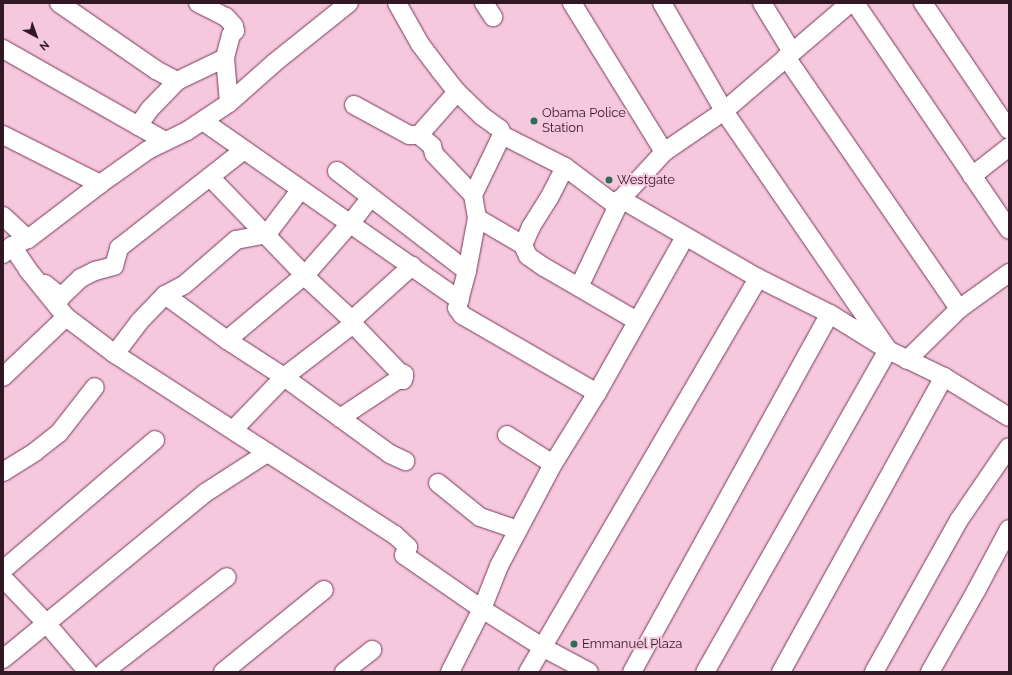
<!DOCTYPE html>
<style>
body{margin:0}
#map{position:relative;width:1012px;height:675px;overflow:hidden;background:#f6c8de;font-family:Raleway,sans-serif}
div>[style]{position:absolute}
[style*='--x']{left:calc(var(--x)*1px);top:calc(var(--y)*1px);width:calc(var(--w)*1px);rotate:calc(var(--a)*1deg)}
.roads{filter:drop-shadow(0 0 1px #78385b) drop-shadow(0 0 1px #78385b)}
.minor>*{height:18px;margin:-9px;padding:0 9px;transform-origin:9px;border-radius:9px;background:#fff}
.dots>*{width:11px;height:11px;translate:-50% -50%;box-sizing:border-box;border:2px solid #f6c8de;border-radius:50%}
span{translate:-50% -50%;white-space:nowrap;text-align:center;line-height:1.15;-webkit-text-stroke:4px #f6c8de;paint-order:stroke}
.poi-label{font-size:13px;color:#321725}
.left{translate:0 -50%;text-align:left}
.frame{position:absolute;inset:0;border:4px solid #321725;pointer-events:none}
.north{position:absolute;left:16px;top:16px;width:40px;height:40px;-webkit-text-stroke:3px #f6c8de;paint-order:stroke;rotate:139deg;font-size:11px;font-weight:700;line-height:16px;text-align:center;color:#321725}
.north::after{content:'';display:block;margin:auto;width:14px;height:18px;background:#321725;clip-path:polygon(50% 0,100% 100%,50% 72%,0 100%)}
</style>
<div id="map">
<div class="roads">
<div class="minor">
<i style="--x:59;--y:3;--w:118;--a:34.6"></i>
<i style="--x:156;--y:70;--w:24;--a:28"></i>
<i style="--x:177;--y:81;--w:53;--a:-25.6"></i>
<i style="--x:198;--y:3;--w:31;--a:27"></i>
<i style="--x:226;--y:17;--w:12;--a:48"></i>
<i style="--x:234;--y:26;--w:5;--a:79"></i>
<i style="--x:235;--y:31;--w:6;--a:135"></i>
<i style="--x:231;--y:35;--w:24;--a:105"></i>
<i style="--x:225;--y:58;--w:45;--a:84.9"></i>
<i style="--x:397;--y:3;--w:47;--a:60.7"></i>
<i style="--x:420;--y:44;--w:36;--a:53"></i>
<i style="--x:442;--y:73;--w:24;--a:52"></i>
<i style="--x:457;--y:92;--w:35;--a:44"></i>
<i style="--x:482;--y:116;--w:22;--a:36"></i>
<i style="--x:500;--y:129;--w:6;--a:72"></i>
<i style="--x:502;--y:135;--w:71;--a:26.9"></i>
<i style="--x:565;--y:167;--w:60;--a:36.9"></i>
<i style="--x:613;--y:203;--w:9;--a:-27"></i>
<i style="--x:621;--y:199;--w:158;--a:30"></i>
<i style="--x:758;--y:278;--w:80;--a:26.6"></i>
<i style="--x:830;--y:314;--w:68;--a:31.8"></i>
<i style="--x:888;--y:350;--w:62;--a:25.7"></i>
<i style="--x:944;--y:377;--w:76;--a:31.6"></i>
<i style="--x:484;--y:3;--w:17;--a:57"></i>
<i style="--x:572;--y:3;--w:175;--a:58.3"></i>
<i style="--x:662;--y:3;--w:125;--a:60.1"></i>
<i style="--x:724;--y:111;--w:290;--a:55.5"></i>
<i style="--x:888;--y:350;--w:370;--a:119.6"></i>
<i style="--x:762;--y:3;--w:57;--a:58.5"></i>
<i style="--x:855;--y:3;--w:274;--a:55.8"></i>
<i style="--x:923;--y:3;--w:153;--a:55.9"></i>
<i style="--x:3;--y:49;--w:186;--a:29.6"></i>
<i style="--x:786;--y:57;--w:306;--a:55.5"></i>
<i style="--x:457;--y:92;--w:57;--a:131.5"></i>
<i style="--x:419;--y:135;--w:17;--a:40"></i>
<i style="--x:432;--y:146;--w:8;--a:76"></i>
<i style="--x:434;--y:154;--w:57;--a:46.4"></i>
<i style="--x:354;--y:105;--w:63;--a:28.6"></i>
<i style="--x:409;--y:135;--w:10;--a:0"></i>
<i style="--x:203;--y:121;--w:313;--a:34.9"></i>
<i style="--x:138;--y:126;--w:21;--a:-55"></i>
<i style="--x:150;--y:109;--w:39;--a:-46"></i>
<i style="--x:3;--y:135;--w:109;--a:26.8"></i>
<i style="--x:502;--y:135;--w:67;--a:115.8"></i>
<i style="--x:473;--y:195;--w:23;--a:80"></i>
<i style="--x:477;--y:218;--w:54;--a:100.7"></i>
<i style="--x:467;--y:271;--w:38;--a:105"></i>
<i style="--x:457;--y:308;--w:9;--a:54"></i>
<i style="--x:462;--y:315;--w:156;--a:30"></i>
<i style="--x:565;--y:167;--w:35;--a:117"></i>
<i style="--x:549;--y:198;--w:34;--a:122"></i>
<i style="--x:531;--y:227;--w:20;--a:114"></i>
<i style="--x:523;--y:245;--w:12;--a:66"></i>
<i style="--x:528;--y:256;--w:19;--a:35"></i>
<i style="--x:544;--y:267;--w:108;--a:30.1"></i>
<i style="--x:337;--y:171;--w:164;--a:37.6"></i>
<i style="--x:972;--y:176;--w:47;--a:-38.1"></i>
<i style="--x:211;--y:178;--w:144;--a:46.1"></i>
<i style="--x:311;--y:282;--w:56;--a:42.8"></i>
<i style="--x:3;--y:216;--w:34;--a:43"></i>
<i style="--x:477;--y:218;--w:53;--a:30.4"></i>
<i style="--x:12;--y:246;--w:29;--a:56"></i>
<i style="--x:28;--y:270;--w:60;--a:51"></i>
<i style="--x:66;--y:317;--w:61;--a:37.1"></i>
<i style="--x:115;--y:354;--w:333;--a:32.9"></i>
<i style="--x:395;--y:535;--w:18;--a:43"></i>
<i style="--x:408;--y:547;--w:9;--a:117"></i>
<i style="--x:404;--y:555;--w:95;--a:34.7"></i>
<i style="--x:482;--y:609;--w:71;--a:32.3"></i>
<i style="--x:542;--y:647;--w:53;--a:28"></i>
<i style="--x:3;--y:254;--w:12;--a:-42"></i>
<i style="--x:12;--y:246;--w:17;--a:-24"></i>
<i style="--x:28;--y:239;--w:91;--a:-37.4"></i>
<i style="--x:100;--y:184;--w:59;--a:-35.3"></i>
<i style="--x:148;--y:150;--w:43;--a:-26"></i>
<i style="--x:187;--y:131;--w:50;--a:-33.7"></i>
<i style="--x:229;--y:103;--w:60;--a:-41.6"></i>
<i style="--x:274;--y:63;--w:96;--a:-38.7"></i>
<i style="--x:45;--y:284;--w:21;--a:39"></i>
<i style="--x:61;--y:297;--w:28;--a:-44"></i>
<i style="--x:81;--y:278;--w:16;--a:-27"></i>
<i style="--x:95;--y:271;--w:20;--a:-15"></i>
<i style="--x:114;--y:266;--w:19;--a:-74"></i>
<i style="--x:119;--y:248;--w:159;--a:-38.1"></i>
<i style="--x:579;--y:287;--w:98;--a:-64.5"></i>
<i style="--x:621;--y:199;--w:64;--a:-47.5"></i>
<i style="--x:664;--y:152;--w:73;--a:-34.3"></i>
<i style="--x:724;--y:111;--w:166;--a:-40.6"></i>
<i style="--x:165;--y:295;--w:77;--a:36"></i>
<i style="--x:227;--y:340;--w:68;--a:33"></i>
<i style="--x:284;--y:377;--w:131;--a:36"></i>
<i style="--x:390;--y:454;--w:17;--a:25"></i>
<i style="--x:227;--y:340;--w:103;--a:-39.9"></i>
<i style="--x:306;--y:274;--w:67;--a:-48.7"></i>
<i style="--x:350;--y:224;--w:34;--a:-52"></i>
<i style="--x:115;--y:354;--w:41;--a:-52.9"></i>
<i style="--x:140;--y:321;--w:36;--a:-46"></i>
<i style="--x:165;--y:295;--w:21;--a:-28"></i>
<i style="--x:184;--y:285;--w:69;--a:-40.9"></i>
<i style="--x:236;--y:240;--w:32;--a:-11"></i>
<i style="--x:267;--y:234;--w:56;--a:-52.9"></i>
<i style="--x:907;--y:360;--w:73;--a:-44.4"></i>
<i style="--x:959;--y:309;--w:62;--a:-35.8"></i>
<i style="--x:3;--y:377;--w:87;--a:-43.6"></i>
<i style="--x:340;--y:418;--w:71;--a:-33.5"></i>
<i style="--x:399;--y:379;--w:4;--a:14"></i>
<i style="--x:403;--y:380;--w:3;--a:-72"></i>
<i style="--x:404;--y:377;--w:3;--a:-90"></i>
<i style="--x:404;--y:374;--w:5;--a:-158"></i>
<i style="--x:399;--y:372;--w:66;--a:-133.8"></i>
<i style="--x:233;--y:430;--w:74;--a:-46.1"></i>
<i style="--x:284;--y:377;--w:87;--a:-37.5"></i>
<i style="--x:353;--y:324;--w:4;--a:-104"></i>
<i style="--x:352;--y:320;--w:81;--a:-42"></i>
<i style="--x:507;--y:435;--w:54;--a:32.2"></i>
<i style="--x:3;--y:472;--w:39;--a:-32"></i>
<i style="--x:36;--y:451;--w:29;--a:-38"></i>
<i style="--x:59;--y:433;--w:58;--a:-52"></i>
<i style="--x:438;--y:483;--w:54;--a:39"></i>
<i style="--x:480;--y:517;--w:40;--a:18.9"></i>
<i style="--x:3;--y:570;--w:200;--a:-40.5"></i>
<i style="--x:3;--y:578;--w:62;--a:46.3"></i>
<i style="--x:46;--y:623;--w:65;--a:49.4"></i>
<i style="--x:3;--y:659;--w:261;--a:-39.4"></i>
<i style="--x:205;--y:493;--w:74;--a:-32.8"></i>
<i style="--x:104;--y:672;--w:155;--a:-37.7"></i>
<i style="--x:223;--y:672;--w:130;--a:-39.1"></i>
<i style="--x:344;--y:672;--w:36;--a:-38"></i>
<i style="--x:450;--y:672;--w:71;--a:-63.1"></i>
<i style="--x:482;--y:609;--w:46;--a:-68.4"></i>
<i style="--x:499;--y:566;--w:115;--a:-62.1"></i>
<i style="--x:553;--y:464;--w:84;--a:-58.2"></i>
<i style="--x:597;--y:393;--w:179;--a:-60.6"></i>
<i style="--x:528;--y:672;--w:456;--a:-59.7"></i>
<i style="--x:632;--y:672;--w:409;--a:-61.1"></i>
<i style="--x:781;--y:672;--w:337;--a:-61.1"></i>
<i style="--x:874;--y:672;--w:174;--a:-60.8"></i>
<i style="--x:959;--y:520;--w:88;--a:-55.6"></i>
<i style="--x:930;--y:672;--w:93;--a:-60.4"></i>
<i style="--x:976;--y:591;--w:70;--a:-62"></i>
</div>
</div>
<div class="dots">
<i style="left:534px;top:121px;background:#2f6c57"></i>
<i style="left:609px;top:180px;background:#2f6c57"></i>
<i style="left:574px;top:644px;background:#2f6c57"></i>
</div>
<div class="poi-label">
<span class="left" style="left:542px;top:121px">Obama Police<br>Station</span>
<span class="left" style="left:617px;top:180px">Westgate</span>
<span class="left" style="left:582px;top:644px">Emmanuel Plaza</span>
</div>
<div class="frame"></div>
<div class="north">N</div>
</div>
